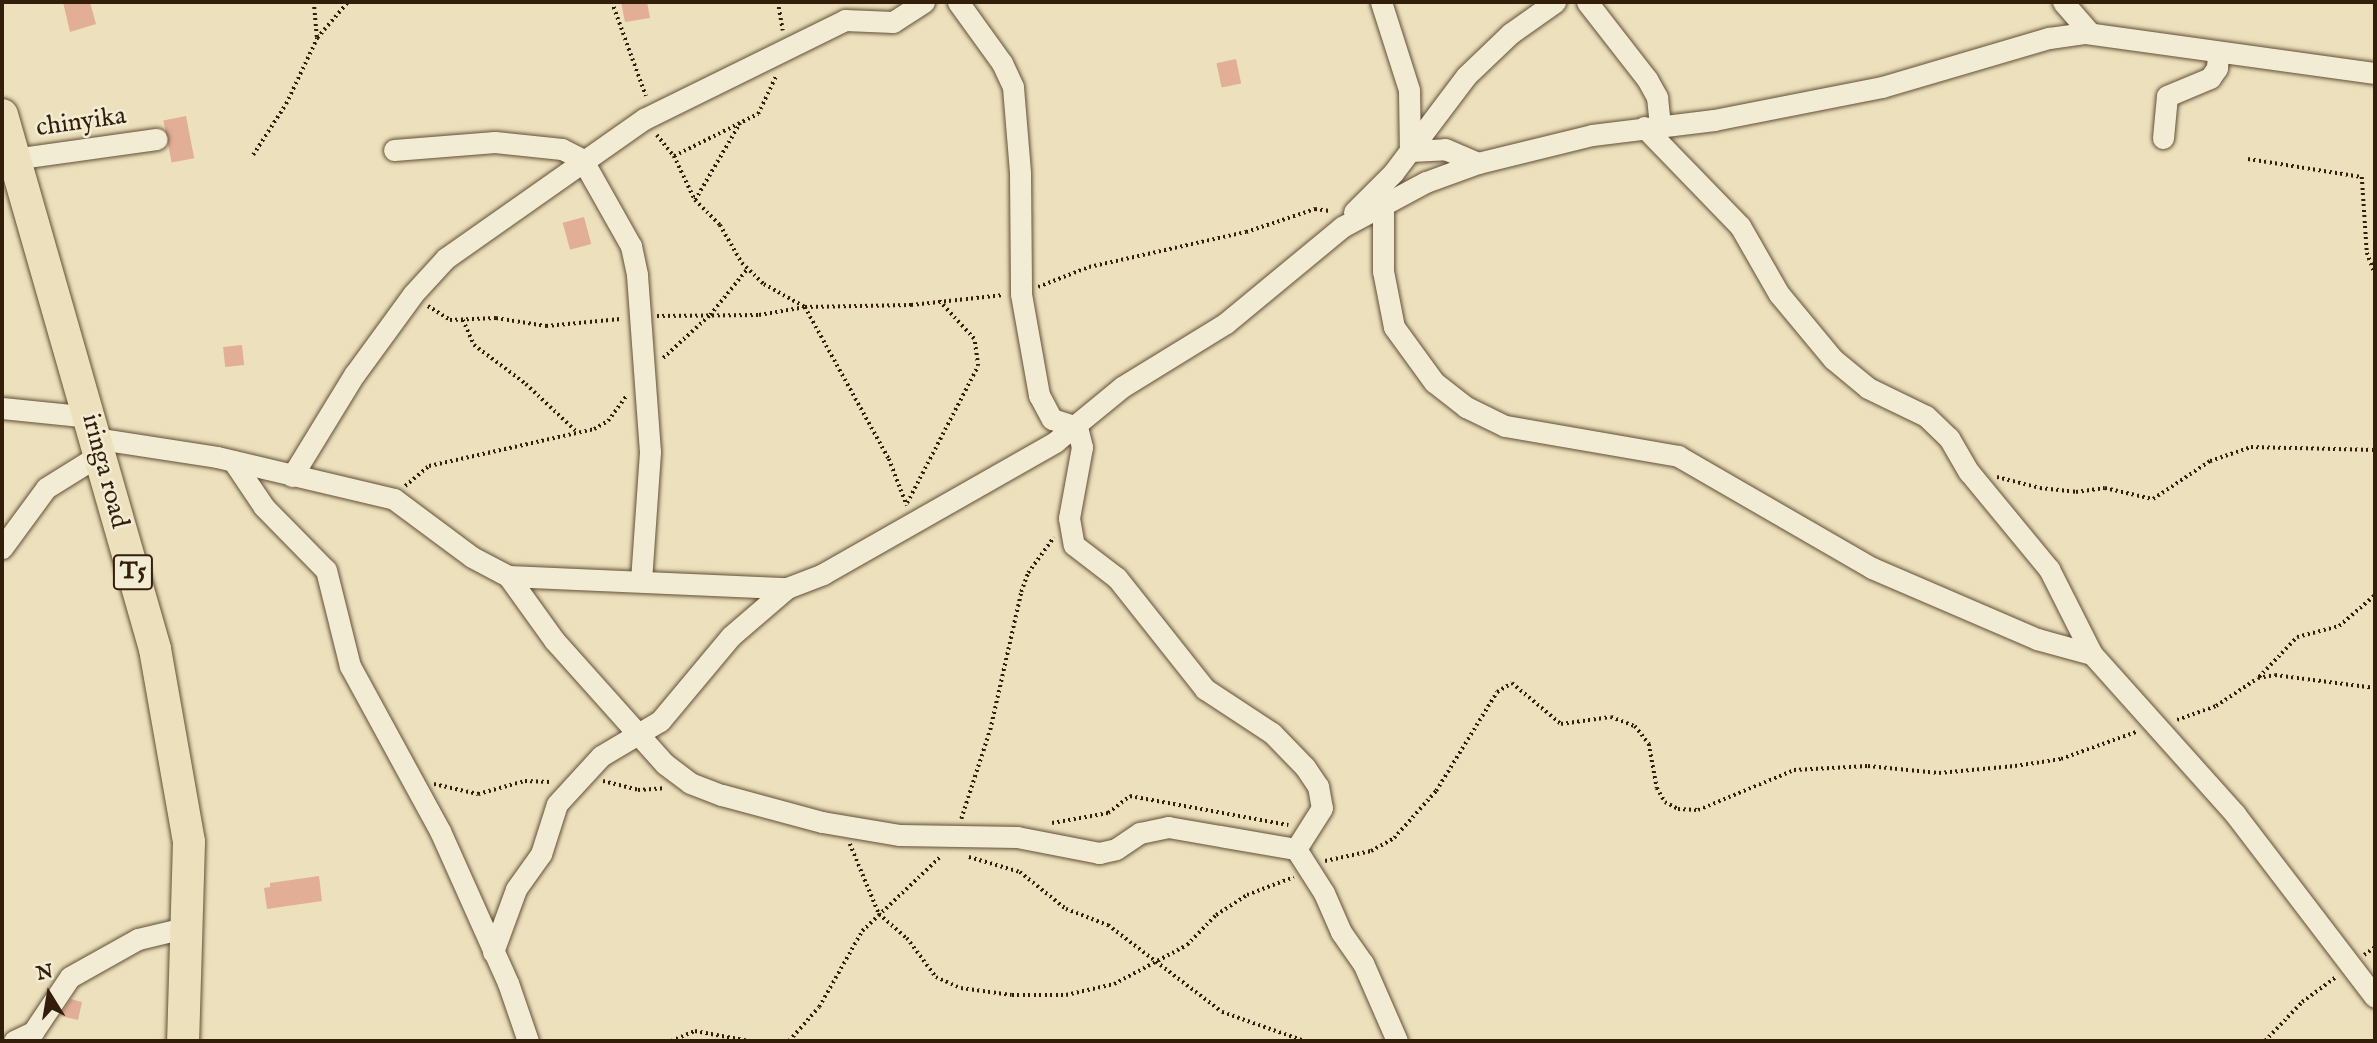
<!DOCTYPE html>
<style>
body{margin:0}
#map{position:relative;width:2377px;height:1043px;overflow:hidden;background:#ede1bd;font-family:"IM FELL English",serif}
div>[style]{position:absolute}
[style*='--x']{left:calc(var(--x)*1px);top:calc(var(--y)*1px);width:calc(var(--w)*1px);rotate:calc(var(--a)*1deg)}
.building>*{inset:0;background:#e2ae95;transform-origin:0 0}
.path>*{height:3.5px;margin-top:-1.75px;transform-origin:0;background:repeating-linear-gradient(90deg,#331e09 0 2px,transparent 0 5.5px)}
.roads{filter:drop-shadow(0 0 2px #624f36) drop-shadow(0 0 2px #624f36)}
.minor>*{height:21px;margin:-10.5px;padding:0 10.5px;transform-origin:10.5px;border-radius:10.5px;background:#f3ecd4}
.highway>*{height:32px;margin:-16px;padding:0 16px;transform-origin:16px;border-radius:16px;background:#ede1bd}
span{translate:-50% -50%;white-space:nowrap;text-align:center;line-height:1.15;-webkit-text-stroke:5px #f3ecd4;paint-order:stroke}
.shield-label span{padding:2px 5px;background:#f3ecd4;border:2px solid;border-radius:5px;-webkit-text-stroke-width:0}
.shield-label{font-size:24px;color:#331e09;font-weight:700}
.street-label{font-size:26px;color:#331e09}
.frame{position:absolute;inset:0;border:4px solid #331e09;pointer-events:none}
.north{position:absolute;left:14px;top:959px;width:70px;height:70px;-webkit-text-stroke:5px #f3ecd4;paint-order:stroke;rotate:349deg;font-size:19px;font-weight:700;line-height:28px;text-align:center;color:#331e09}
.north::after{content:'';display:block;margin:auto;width:24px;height:32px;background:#331e09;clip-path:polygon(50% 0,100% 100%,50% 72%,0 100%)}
</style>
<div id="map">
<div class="building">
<i style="clip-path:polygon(63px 2px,90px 2px,96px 24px,70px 32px)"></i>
<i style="clip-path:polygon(621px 2px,647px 2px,650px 18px,625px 22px)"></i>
<i style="left:1236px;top:59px;width:25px;height:20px;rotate:78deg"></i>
<i style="left:186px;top:116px;width:43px;height:23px;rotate:79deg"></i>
<i style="left:584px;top:217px;width:28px;height:22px;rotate:75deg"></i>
<i style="left:242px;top:345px;width:20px;height:19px;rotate:84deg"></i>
<i style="clip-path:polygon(319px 876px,322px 901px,267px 909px,264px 888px,270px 887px,270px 883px)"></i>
<i style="clip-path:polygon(71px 999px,82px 1002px,78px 1020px,60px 1016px)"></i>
</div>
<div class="path">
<i style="--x:314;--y:2;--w:36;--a:85"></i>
<i style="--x:612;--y:2;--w:100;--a:70.1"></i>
<i style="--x:778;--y:2;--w:29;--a:80"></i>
<i style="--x:657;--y:135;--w:27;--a:51"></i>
<i style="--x:674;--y:156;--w:49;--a:64.5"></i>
<i style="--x:695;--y:200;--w:35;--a:45"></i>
<i style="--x:720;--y:225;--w:44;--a:59.9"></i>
<i style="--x:742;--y:263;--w:30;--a:44"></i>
<i style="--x:764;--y:284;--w:47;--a:29.3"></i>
<i style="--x:805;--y:307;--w:174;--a:61.1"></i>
<i style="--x:889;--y:459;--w:50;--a:69"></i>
<i style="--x:253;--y:155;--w:61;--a:-57.1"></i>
<i style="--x:286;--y:104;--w:73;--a:-64.8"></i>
<i style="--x:317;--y:38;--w:48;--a:-49.3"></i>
<i style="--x:674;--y:156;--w:94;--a:-26.6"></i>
<i style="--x:758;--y:114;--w:42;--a:-64.7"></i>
<i style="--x:2248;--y:159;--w:115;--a:9"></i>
<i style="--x:2362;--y:177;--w:76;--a:86.2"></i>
<i style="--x:2367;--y:253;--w:22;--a:69"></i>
<i style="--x:695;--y:200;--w:89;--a:-59.7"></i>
<i style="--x:1038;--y:287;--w:55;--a:-21.4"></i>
<i style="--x:1089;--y:267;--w:161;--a:-12.6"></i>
<i style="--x:1246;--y:232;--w:73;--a:-18.4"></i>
<i style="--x:1315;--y:209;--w:15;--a:8"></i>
<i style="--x:428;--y:306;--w:26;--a:32"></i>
<i style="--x:450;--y:320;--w:46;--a:-2.5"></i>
<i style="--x:496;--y:318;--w:51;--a:9.1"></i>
<i style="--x:546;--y:326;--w:75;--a:-5.3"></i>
<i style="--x:657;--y:316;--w:102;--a:-0.6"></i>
<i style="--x:759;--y:315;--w:47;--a:-9.9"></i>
<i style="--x:805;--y:307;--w:106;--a:-1.1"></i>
<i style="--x:911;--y:305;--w:93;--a:-6.2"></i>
<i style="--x:463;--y:320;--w:27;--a:66"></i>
<i style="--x:474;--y:345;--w:65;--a:36.9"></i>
<i style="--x:526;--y:384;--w:71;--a:43.3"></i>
<i style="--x:663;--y:358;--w:64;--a:-42.5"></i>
<i style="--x:710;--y:315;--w:60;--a:-51"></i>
<i style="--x:1997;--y:477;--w:44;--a:14.3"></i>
<i style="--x:2040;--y:488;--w:36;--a:6"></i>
<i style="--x:2076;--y:492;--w:29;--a:-8"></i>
<i style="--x:2105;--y:488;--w:49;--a:12.9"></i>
<i style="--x:2153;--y:499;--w:69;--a:-33.7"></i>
<i style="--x:2210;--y:461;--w:43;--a:-18.9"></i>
<i style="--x:2251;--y:447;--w:124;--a:1.4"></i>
<i style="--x:405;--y:486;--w:31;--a:-40"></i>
<i style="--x:429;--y:466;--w:169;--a:-12.6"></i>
<i style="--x:594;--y:429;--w:16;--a:-30"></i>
<i style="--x:608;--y:421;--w:31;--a:-54"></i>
<i style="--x:907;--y:503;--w:154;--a:-62.6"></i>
<i style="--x:978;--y:366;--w:27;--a:-98"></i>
<i style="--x:974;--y:339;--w:52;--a:-132.6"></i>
<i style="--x:2259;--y:677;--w:55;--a:-46.5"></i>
<i style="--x:2297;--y:637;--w:43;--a:-14.7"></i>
<i style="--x:2339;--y:626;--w:48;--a:-40.7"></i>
<i style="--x:2177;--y:720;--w:41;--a:-19.7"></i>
<i style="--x:2216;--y:706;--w:50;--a:-33.7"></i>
<i style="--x:2258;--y:678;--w:17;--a:-10"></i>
<i style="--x:2275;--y:675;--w:101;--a:7.4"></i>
<i style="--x:603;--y:781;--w:36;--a:14"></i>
<i style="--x:638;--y:790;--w:26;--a:-4"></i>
<i style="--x:434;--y:784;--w:45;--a:12.8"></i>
<i style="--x:478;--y:794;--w:49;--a:-15.5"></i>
<i style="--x:525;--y:781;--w:26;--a:2"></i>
<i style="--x:961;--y:819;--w:94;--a:-72"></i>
<i style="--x:990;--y:730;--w:141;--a:-77.3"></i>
<i style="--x:1021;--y:592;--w:20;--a:-70"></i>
<i style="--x:1028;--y:573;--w:44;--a:-54.2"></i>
<i style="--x:1052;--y:823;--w:57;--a:-10.1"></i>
<i style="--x:1108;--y:813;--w:28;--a:-38"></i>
<i style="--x:1130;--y:796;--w:161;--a:10.4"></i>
<i style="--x:850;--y:844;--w:76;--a:67.5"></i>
<i style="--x:879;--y:914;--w:37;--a:41"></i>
<i style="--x:907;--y:938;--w:49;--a:53.4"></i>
<i style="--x:936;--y:977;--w:27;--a:24"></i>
<i style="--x:961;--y:988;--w:51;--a:7.8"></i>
<i style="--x:1012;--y:995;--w:54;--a:0"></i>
<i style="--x:1066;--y:995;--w:49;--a:-12.9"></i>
<i style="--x:1114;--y:984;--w:83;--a:-28.1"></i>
<i style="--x:1187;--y:945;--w:42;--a:-46"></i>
<i style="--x:1216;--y:915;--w:37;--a:-33"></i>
<i style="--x:1247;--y:895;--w:50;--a:-21"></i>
<i style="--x:969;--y:857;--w:53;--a:16.4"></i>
<i style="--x:1020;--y:872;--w:59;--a:38.8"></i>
<i style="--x:1066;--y:909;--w:45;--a:20.9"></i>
<i style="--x:1108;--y:925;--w:143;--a:37.3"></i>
<i style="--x:1222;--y:1012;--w:88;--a:19.3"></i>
<i style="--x:1325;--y:861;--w:47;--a:-12.3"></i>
<i style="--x:1371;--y:851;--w:26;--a:-29"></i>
<i style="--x:1394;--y:838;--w:63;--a:-48.2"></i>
<i style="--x:1436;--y:791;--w:116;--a:-58.4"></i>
<i style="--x:1497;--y:692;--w:17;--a:-31"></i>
<i style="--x:1512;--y:683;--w:64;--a:39.9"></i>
<i style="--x:1561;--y:724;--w:50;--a:-8"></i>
<i style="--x:1611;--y:717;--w:26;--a:21"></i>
<i style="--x:1635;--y:726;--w:23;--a:52"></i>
<i style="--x:1649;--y:744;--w:45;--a:79.7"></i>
<i style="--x:1657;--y:788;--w:16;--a:60"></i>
<i style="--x:1665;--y:802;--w:15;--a:28"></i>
<i style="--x:1678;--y:809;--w:20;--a:3"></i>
<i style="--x:1698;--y:810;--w:104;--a:-22.6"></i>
<i style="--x:1794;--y:770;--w:74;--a:-3.1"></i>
<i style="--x:1868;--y:766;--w:71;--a:5.6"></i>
<i style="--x:1939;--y:773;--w:76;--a:-5.3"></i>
<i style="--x:2015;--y:766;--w:47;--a:-8.7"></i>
<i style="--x:2061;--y:759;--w:80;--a:-19.8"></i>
<i style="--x:2364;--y:955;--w:14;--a:-36"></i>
<i style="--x:671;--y:1041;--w:26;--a:-23"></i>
<i style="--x:695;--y:1031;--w:55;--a:10.5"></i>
<i style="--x:789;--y:1041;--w:45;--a:-48.6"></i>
<i style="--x:819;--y:1007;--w:87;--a:-60.5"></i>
<i style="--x:862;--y:931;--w:109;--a:-43.5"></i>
<i style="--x:2265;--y:1041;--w:54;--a:-46.5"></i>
<i style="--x:2302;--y:1002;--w:42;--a:-36.3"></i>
</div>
<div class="roads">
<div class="minor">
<i style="--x:958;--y:2;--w:75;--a:54.2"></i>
<i style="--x:1002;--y:63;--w:26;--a:65"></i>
<i style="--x:1013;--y:87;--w:86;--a:85.3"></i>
<i style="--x:1020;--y:173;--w:121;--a:89.5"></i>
<i style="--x:1021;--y:294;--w:103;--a:79.9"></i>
<i style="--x:1039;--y:395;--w:27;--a:62"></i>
<i style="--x:1052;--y:419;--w:26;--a:18"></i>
<i style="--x:1077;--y:427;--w:21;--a:76"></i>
<i style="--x:1082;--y:447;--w:72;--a:100.4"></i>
<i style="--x:1069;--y:518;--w:27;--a:80"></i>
<i style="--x:1074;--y:545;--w:54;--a:37.5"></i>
<i style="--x:1117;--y:578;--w:142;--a:51.6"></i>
<i style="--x:1205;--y:689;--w:80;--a:33.3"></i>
<i style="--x:1272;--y:733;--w:47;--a:45.9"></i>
<i style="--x:1305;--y:767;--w:23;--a:56"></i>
<i style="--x:1318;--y:786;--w:22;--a:80"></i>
<i style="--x:1322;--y:808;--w:49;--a:122.4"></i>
<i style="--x:1381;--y:2;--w:92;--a:72.3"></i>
<i style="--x:1409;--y:90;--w:61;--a:89.1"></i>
<i style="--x:1410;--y:151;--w:35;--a:-3"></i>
<i style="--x:1445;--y:149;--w:36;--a:23"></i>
<i style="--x:1587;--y:2;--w:98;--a:52.1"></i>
<i style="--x:1647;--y:79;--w:21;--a:61"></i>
<i style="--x:1657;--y:97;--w:28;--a:84"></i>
<i style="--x:2063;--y:2;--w:41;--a:48.9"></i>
<i style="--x:1644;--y:127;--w:138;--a:45.9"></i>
<i style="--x:1740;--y:226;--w:78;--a:60.2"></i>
<i style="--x:1779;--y:294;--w:85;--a:50.3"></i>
<i style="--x:1833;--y:359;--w:45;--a:39.6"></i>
<i style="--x:1868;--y:388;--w:64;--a:25.8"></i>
<i style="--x:1926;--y:416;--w:32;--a:44"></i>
<i style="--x:1949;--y:438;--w:39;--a:60"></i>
<i style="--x:1969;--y:472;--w:126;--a:50.5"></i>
<i style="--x:2049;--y:569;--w:95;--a:63.2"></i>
<i style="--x:2092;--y:654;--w:215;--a:48.2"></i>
<i style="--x:2235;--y:814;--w:230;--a:52.6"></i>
<i style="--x:2163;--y:138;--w:42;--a:-84.6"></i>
<i style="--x:2167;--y:96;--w:47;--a:-22.7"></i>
<i style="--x:2210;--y:78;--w:12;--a:-55"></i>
<i style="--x:2217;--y:68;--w:16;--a:-86"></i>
<i style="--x:394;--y:150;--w:101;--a:-4.5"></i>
<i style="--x:495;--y:142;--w:67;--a:6"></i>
<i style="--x:562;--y:149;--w:22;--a:27"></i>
<i style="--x:582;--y:159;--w:100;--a:60.6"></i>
<i style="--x:631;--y:246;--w:30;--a:78"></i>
<i style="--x:637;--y:275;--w:177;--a:85.8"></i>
<i style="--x:650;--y:452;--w:128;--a:94"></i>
<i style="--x:14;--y:159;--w:144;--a:-8"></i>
<i style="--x:1383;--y:203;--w:68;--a:90"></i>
<i style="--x:1383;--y:271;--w:57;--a:78.9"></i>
<i style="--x:1394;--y:327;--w:68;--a:54"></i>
<i style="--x:1434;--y:382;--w:41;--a:38"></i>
<i style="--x:1466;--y:407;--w:43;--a:26"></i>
<i style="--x:1505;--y:426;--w:176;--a:9.8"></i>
<i style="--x:1678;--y:456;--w:224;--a:30"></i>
<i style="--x:1872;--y:568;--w:180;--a:23.3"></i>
<i style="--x:2037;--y:639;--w:57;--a:15.3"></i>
<i style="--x:1354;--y:212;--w:55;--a:-45"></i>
<i style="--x:1393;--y:173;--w:121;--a:-53"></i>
<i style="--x:1466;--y:76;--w:62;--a:-43.7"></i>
<i style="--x:1511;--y:33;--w:54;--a:-35.2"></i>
<i style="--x:2;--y:408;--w:89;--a:5.8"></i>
<i style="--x:94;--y:438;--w:124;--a:8.8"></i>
<i style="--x:217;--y:457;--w:182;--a:13.3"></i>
<i style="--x:394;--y:499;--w:97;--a:36.6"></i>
<i style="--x:472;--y:557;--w:41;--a:27.8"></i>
<i style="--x:508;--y:576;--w:279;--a:2.5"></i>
<i style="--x:787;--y:588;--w:39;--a:-21"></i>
<i style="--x:823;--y:574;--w:267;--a:-29.6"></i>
<i style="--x:1055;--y:442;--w:87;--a:-39.4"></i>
<i style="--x:1122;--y:387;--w:122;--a:-31.6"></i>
<i style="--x:1226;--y:323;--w:151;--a:-39.6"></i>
<i style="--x:1342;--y:227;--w:95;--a:-28.2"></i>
<i style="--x:1426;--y:182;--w:55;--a:-20.1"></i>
<i style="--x:1478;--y:163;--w:117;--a:-13.8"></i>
<i style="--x:1592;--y:135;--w:123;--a:-7"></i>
<i style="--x:1714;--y:120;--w:171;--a:-11.1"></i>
<i style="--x:1882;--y:87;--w:174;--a:-16.4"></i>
<i style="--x:2049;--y:38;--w:37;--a:-8"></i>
<i style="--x:2086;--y:33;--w:292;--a:7.9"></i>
<i style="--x:233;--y:461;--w:55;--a:56"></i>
<i style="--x:264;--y:507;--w:88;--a:45.5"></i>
<i style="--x:326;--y:570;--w:99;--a:76"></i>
<i style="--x:350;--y:666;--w:188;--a:61.4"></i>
<i style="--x:440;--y:831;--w:167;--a:65.9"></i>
<i style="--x:508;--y:983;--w:61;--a:71"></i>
<i style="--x:292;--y:476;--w:119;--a:-58.5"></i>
<i style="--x:354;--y:375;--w:100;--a:-53.9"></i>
<i style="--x:413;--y:294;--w:49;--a:-47.5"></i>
<i style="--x:446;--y:258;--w:242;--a:-35.1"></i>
<i style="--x:644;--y:119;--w:224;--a:-26.2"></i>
<i style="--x:845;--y:20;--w:48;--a:2.4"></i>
<i style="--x:893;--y:22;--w:37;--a:-33"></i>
<i style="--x:2;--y:548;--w:74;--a:-53.7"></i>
<i style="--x:46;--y:488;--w:62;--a:-31.9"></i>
<i style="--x:508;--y:576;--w:79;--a:54.3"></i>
<i style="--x:554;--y:640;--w:166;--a:48.2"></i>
<i style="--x:665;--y:764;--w:31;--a:37"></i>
<i style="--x:690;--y:783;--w:34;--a:21"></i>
<i style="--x:722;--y:795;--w:104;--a:15.1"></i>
<i style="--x:822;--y:822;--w:79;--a:9.5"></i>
<i style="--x:900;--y:835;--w:117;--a:1"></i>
<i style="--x:1017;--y:837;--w:84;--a:11"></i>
<i style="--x:1099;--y:853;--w:17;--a:-13"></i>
<i style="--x:1116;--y:849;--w:29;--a:-34"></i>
<i style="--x:1140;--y:833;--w:29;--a:-12"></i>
<i style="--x:1168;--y:827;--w:130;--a:9.8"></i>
<i style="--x:1296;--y:849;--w:52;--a:57.5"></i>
<i style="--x:1324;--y:893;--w:43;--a:66.4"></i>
<i style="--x:1341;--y:932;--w:38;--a:55"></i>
<i style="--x:1363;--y:963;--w:85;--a:66.4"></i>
<i style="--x:493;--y:952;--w:67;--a:-69.9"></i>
<i style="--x:516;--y:889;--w:43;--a:-54.5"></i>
<i style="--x:541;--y:854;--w:52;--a:-72.3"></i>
<i style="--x:557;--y:804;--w:65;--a:-47.5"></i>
<i style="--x:601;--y:756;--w:69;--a:-30.7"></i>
<i style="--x:660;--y:721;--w:111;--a:-50.1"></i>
<i style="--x:731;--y:636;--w:74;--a:-40.6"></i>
<i style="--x:14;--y:1041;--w:21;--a:-25"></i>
<i style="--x:33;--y:1032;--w:66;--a:-56.1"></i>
<i style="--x:70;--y:977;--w:78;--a:-29.2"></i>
<i style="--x:138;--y:939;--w:51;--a:-13.5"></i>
</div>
<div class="highway">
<i style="--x:2;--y:115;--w:555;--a:74.01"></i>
<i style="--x:155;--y:649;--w:196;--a:80"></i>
<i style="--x:189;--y:842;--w:199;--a:91.7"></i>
</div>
</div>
<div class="shield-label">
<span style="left:133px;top:572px">T5</span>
</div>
<div class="street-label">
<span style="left:81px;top:122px;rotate:-8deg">chinyika</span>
<span style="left:105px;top:471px;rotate:75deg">iringa road</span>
</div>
<div class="frame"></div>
<div class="north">N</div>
</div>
